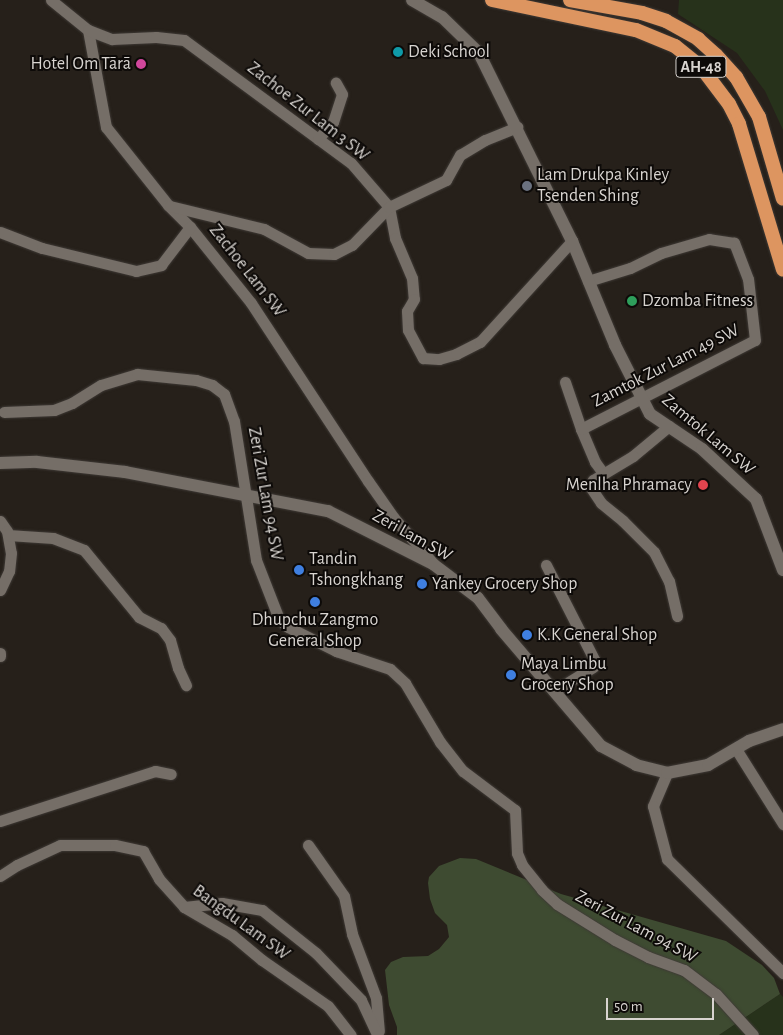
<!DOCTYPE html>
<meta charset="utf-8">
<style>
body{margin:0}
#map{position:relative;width:783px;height:1035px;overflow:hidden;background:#26201a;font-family:"Alegreya Sans",sans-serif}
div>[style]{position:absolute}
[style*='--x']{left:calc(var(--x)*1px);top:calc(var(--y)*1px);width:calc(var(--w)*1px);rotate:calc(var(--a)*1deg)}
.green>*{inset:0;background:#27321b}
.forest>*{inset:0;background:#3e4b31}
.roads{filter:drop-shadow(0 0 1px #3f3a36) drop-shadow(0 0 1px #3f3a36)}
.minor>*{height:11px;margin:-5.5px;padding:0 5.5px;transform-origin:5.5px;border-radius:5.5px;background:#756e67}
.tertiary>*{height:12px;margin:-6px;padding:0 6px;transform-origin:6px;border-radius:6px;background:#756e67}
.trunk>*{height:14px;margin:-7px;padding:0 7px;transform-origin:7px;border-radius:7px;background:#dd9560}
.dots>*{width:14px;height:14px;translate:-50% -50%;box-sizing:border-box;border:2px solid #0d0a08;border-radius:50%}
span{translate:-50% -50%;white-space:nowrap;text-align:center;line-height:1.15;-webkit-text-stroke:4px #0d0a08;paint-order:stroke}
.shield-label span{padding:1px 4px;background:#0d0a08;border:1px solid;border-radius:4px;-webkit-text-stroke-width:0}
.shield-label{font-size:16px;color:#d8d4d0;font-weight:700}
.poi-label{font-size:18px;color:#d8d4d0}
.left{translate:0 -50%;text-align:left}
.right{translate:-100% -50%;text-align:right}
.street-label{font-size:18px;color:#d8d4d0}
.scale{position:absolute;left:606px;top:998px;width:108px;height:22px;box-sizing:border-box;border:2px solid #d8d4d0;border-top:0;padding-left:6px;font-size:15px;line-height:18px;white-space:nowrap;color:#d8d4d0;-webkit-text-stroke:4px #0d0a08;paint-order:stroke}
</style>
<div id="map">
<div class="green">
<i style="clip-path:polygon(679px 0,783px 0,783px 130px,765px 91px,737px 53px,678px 14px)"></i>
<i style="clip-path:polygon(780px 994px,783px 997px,783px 1035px,719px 1035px)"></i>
</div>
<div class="forest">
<i style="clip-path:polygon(460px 858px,476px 859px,561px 894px,726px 941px,762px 965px,774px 978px,780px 994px,719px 1035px,397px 1035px,397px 1027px,389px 1005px,385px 970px,391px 962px,403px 957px,428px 956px,439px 949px,449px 937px,447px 925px,435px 913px,430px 899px,428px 883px,429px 877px,439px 866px)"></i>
</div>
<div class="roads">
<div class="minor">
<i style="--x:51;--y:0;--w:48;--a:39"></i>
<i style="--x:88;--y:30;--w:99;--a:79.5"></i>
<i style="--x:106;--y:127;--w:100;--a:51.5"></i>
<i style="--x:168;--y:205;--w:31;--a:45"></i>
<i style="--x:190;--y:227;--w:97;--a:51.2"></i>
<i style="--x:251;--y:303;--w:213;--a:56.7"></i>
<i style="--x:368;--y:481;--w:45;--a:54.9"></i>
<i style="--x:394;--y:518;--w:58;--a:49.2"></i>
<i style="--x:88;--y:30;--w:26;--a:21"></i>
<i style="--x:112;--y:39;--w:44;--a:-2.6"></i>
<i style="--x:156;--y:37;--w:28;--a:6"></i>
<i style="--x:184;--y:40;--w:207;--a:36.4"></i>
<i style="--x:351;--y:163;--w:58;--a:49.2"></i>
<i style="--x:389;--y:207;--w:32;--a:79"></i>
<i style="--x:395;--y:238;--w:43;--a:67"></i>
<i style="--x:412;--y:278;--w:21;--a:85"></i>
<i style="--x:414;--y:299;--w:14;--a:120"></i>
<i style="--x:407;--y:311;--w:19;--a:87"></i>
<i style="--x:408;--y:330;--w:32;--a:62"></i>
<i style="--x:423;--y:358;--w:16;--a:4"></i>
<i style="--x:439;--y:359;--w:18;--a:-16"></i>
<i style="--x:456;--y:354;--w:27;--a:-27"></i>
<i style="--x:480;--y:342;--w:137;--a:-47.7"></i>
<i style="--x:318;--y:139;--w:23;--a:-49"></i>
<i style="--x:333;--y:122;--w:29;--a:-72"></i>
<i style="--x:342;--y:94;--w:13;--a:-119"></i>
<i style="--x:170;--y:206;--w:97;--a:13.7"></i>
<i style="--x:264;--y:229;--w:50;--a:28.6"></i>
<i style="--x:308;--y:253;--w:26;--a:2"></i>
<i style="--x:334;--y:254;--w:20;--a:-27"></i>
<i style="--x:352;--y:245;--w:53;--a:-45.8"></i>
<i style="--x:389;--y:207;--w:63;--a:-25.3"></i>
<i style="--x:446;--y:180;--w:29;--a:-61"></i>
<i style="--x:460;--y:155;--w:29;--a:-31"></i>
<i style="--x:485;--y:140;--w:35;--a:-22"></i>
<i style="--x:0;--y:232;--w:45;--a:20.9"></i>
<i style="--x:42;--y:248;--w:97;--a:13.7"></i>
<i style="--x:136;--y:271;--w:26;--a:-13"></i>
<i style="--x:161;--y:265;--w:48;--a:-52.7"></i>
<i style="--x:565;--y:382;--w:50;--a:71.2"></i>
<i style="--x:581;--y:429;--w:36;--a:67"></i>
<i style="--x:595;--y:462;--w:14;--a:54"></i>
<i style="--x:4;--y:412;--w:50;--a:-2.3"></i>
<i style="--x:54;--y:410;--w:19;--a:-21"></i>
<i style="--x:72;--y:403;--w:34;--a:-32"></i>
<i style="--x:101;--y:385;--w:38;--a:-17"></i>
<i style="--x:137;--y:374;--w:59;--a:5.8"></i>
<i style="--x:196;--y:380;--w:17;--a:17"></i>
<i style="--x:212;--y:385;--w:15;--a:37"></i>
<i style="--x:224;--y:394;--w:29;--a:70"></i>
<i style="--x:234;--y:421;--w:141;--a:81"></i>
<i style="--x:256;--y:560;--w:63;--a:68.7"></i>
<i style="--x:279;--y:619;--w:12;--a:42"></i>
<i style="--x:288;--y:627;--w:54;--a:26.6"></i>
<i style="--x:336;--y:651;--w:57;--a:18.4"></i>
<i style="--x:390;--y:669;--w:21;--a:43"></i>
<i style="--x:405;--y:683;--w:69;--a:59.3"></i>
<i style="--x:440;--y:742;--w:37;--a:52"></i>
<i style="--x:463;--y:771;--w:65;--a:36.9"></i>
<i style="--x:515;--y:810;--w:43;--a:87.3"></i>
<i style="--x:517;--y:853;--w:13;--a:67"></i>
<i style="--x:522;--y:865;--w:32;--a:51"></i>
<i style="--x:542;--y:890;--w:21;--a:43"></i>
<i style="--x:557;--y:904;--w:68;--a:31.8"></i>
<i style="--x:615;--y:940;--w:37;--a:27"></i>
<i style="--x:648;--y:957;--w:38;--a:20"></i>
<i style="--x:684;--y:970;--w:40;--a:37"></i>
<i style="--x:716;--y:994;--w:55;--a:47.9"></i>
<i style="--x:669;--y:426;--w:47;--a:140.2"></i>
<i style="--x:633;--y:456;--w:47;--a:149"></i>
<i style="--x:593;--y:480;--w:8;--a:104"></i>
<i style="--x:591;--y:488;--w:18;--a:56"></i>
<i style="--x:601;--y:503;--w:28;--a:39"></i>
<i style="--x:623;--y:521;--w:44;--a:45"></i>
<i style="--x:654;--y:552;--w:33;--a:63"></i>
<i style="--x:669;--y:581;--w:36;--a:77"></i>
<i style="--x:581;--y:429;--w:195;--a:-27.1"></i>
<i style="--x:755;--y:340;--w:61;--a:-96.5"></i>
<i style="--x:748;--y:279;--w:39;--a:-111"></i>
<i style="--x:734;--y:243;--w:25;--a:-171"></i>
<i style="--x:709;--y:239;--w:50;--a:163.7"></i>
<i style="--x:661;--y:253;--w:34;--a:154"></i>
<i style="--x:630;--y:268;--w:44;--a:162.8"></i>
<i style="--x:0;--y:521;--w:12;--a:55"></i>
<i style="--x:7;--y:531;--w:22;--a:80"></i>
<i style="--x:11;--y:553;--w:18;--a:96"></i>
<i style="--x:9;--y:571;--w:21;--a:115"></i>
<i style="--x:8;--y:535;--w:45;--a:3.8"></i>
<i style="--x:53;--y:538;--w:33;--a:21"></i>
<i style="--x:84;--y:550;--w:87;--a:50.6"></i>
<i style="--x:139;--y:617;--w:25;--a:27"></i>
<i style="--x:161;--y:628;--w:15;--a:53"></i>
<i style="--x:170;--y:640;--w:29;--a:74"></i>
<i style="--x:178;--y:668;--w:19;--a:65"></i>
<i style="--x:546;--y:565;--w:108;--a:63"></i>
<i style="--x:595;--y:661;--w:6;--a:108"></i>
<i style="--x:593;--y:667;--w:46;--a:148.4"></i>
<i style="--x:0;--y:653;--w:3;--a:90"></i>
<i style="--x:736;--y:749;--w:89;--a:57.9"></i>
<i style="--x:667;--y:773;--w:36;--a:113"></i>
<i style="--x:653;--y:806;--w:55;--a:75.2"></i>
<i style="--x:667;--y:859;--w:163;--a:44.5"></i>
<i style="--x:0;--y:821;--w:163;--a:-17.9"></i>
<i style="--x:155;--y:771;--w:16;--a:11"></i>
<i style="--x:308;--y:845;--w:62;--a:54.8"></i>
<i style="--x:344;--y:896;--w:39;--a:78"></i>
<i style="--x:352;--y:934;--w:68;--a:69.4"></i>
<i style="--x:376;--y:998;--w:33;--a:85"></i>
<i style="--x:0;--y:876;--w:20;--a:-33"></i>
<i style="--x:17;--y:865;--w:47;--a:-24.9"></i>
<i style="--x:60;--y:845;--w:55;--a:0"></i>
<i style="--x:115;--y:845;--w:29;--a:12"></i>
<i style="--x:143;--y:851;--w:32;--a:60"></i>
<i style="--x:159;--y:879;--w:38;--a:48"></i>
<i style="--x:184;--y:907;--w:56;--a:30.3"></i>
<i style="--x:232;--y:935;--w:39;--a:40"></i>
<i style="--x:262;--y:960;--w:80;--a:34.9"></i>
<i style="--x:328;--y:1006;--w:37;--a:52"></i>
<i style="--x:184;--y:907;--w:38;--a:-6"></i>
<i style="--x:222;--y:903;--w:41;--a:9.9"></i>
<i style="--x:262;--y:910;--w:69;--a:38.5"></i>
<i style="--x:316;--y:953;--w:65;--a:46.2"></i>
<i style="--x:361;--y:1000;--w:38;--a:65"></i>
</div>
<div class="tertiary">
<i style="--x:412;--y:0;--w:34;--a:30"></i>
<i style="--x:442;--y:17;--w:52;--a:44.2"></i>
<i style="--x:479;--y:53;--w:210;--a:63.7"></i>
<i style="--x:572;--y:241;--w:113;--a:67.5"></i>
<i style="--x:615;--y:345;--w:77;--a:63.1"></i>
<i style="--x:650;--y:414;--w:63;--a:33.9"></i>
<i style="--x:702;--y:449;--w:74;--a:42.8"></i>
<i style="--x:756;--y:499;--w:76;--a:69.2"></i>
<i style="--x:0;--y:463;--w:37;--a:-2"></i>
<i style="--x:37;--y:462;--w:89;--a:6.5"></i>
<i style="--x:125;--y:472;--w:207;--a:10.9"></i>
<i style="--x:328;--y:511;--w:118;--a:26.8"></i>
<i style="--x:433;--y:564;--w:56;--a:37.1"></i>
<i style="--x:478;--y:598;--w:39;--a:53"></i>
<i style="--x:501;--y:629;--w:154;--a:49.5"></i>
<i style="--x:601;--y:746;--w:40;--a:28"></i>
<i style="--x:636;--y:765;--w:32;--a:14"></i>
<i style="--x:667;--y:773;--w:42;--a:-11"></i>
<i style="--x:708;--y:765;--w:48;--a:-30.3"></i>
<i style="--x:749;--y:741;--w:36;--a:-19"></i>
</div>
<div class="trunk">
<i style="--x:492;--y:0;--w:147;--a:11.8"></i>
<i style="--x:636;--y:30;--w:42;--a:22.3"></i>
<i style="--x:675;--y:46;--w:33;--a:39"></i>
<i style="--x:701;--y:67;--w:46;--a:52.9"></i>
<i style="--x:729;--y:104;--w:22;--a:63"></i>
<i style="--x:739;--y:124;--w:152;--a:73.2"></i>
<i style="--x:570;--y:0;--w:73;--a:10.2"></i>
<i style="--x:642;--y:13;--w:25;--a:18"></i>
<i style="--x:666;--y:21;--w:37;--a:29"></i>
<i style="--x:698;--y:39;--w:24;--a:42"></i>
<i style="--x:716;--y:55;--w:30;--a:48"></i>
<i style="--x:736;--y:77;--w:46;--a:60.1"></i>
<i style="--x:759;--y:117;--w:85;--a:73.7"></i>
</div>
</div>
<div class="dots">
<i style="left:398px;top:52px;background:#0f9aa8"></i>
<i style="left:141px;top:64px;background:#d1479c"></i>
<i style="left:527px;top:186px;background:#6b7280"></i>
<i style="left:632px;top:301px;background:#2e9e5b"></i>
<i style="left:703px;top:485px;background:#e0444e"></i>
<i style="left:299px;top:570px;background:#3f7fe0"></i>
<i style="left:422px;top:584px;background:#3f7fe0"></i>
<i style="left:315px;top:602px;background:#3f7fe0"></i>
<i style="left:527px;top:635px;background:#3f7fe0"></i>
<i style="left:511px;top:675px;background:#3f7fe0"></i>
</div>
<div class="shield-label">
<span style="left:701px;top:67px">AH-48</span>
</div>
<div class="poi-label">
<span class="left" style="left:408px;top:52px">Deki School</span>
<span class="right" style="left:131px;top:64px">Hotel Om Tārā</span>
<span class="left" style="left:537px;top:186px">Lam Drukpa Kinley<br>Tsenden Shing</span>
<span class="left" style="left:642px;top:301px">Dzomba Fitness</span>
<span class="right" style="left:692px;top:485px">Menlha Phramacy</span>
<span class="left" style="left:309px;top:570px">Tandin<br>Tshongkhang</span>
<span class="left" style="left:432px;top:584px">Yankey Grocery Shop</span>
<span style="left:315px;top:631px">Dhupchu Zangmo<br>General Shop</span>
<span class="left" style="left:537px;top:635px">K.K General Shop</span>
<span class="left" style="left:521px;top:675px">Maya Limbu<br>Grocery Shop</span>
</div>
<div class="street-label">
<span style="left:308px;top:112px;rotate:38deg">Zachoe Zur Lam 3 SW</span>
<span style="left:247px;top:271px;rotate:52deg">Zachoe Lam SW</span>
<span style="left:666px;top:366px;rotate:-27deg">Zamtok Zur Lam 49 SW</span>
<span style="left:708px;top:435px;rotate:40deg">Zamtok Lam SW</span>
<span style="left:265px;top:494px;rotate:80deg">Zeri Zur Lam 94 SW</span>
<span style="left:412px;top:536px;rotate:29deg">Zeri Lam SW</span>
<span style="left:241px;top:923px;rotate:36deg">Bangdu Lam SW</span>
<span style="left:636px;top:927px;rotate:28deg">Zeri Zur Lam 94 SW</span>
</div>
<div class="scale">50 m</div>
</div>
